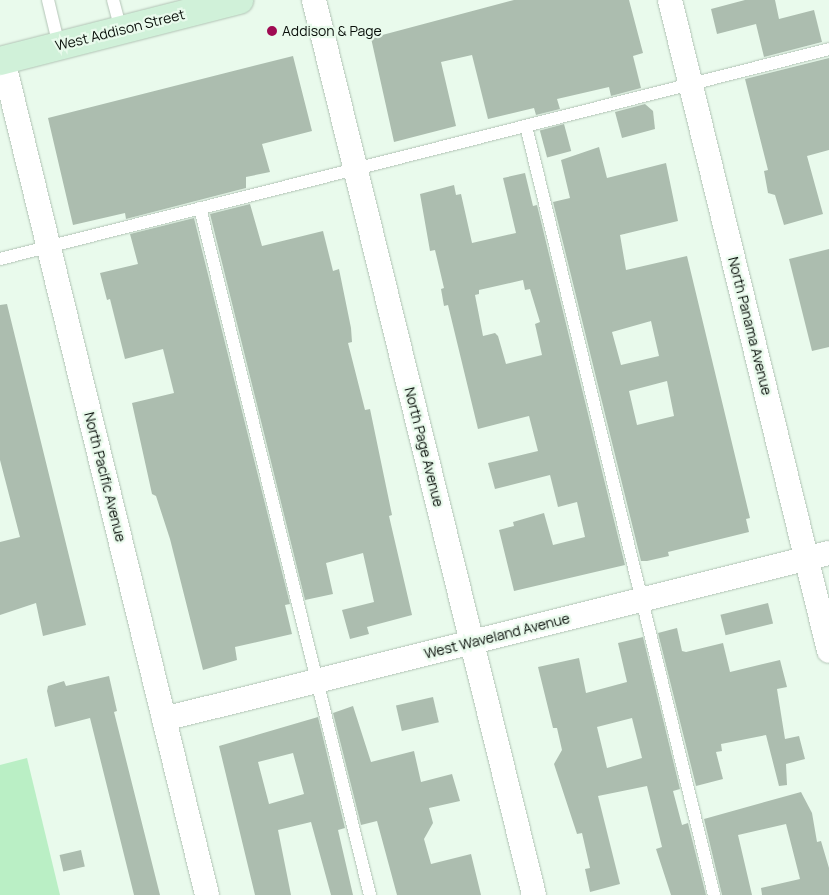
<!DOCTYPE html>
<style>
body{margin:0}
#map{position:relative;width:829px;height:895px;overflow:hidden;background:#e9faec;font-family:Manrope,sans-serif}
div>[style]{position:absolute}
[style*='--x']{left:calc(var(--x)*1px);top:calc(var(--y)*1px);width:calc(var(--w)*1px);rotate:calc(var(--a)*1deg)}
.green>*{inset:0;background:#baefc5}
.building>*{inset:0;background:#acbdaf;transform-origin:0 0}
.roads{filter:drop-shadow(0 0 1px #b3c4b6) drop-shadow(0 0 1px #b3c4b6)}
.lane>*{height:12px;margin:-6px;padding:0 6px;transform-origin:6px;border-radius:6px;background:#fff}
.street>*{height:24px;margin:-12px;padding:0 12px;transform-origin:12px;border-radius:12px;background:#fff}
.secondary>*{height:28px;margin:-14px;padding:0 14px;transform-origin:14px;border-radius:14px;background:#d0f1d9}
.dots>*{width:14px;height:14px;translate:-50% -50%;box-sizing:border-box;border:2px solid #e9faec;border-radius:50%}
span{translate:-50% -50%;white-space:nowrap;text-align:center;line-height:1.15;-webkit-text-stroke:4.5px #e9faec;paint-order:stroke}
.street-label{font-size:14px;color:#080e09}
.poi-label{font-size:14px;color:#080e09}
.left{translate:0 -50%;text-align:left}
</style>
<div id="map">
<div class="green">
<i style="clip-path:polygon(27px 758px,60px 895px,0 895px,0 765px)"></i>
</div>
<div class="building">
<i style="clip-path:polygon(514px 0,629px 0,643px 53px,633px 56px,641px 88px,611px 96px,609px 87px,557px 99px,560px 109px,536px 115px,534px 108px,488px 119px,472px 55px,441px 62px,456px 126px,394px 142px,371px 38px)"></i>
<i style="clip-path:polygon(745px 0,775px 0,779px 19px,814px 10px,822px 42px,764px 57px,756px 24px,717px 34px,711px 9px)"></i>
<i style="clip-path:polygon(293px 56px,312px 131px,262px 144px,270px 172px,246px 177px,246px 188px,126px 219px,125px 213px,73px 225px,48px 118px)"></i>
<i style="clip-path:polygon(829px 58px,829px 150px,807px 156px,823px 214px,784px 225px,775px 195px,768px 193px,764px 171px,768px 170px,745px 79px)"></i>
<i style="clip-path:polygon(645px 104px,653px 111px,655px 129px,622px 138px,615px 112px)"></i>
<i style="left:564px;top:124px;width:28px;height:25px;rotate:75deg"></i>
<i style="clip-path:polygon(evenodd,599px 147px,607px 178px,666px 163px,678px 221px,620px 235px,626px 270px,687px 256px,750px 518px,746px 519px,749px 532px,668px 552px,669px 556px,647px 561px,641px 561px,553px 202px,570px 198px,561px 160px,599px 147px,651px 321px,659px 356px,621px 365px,612px 332px,651px 321px,599px 147px,667px 381px,674px 416px,637px 425px,629px 391px,667px 381px)"></i>
<i style="clip-path:polygon(evenodd,525px 173px,533px 206px,537px 205px,625px 565px,514px 591px,499px 530px,514px 526px,513px 522px,544px 513px,553px 545px,585px 537px,577px 502px,558px 507px,550px 475px,495px 489px,488px 463px,538px 451px,529px 416px,478px 429px,448px 305px,444px 306px,441px 289px,444px 288px,435px 250px,430px 251px,420px 194px,454px 185px,456px 195px,461px 194px,472px 243px,516px 233px,503px 178px,525px 173px,523px 280px,525px 290px,530px 289px,540px 322px,535px 324px,542px 355px,506px 364px,498px 336px,495px 333px,483px 336px,475px 295px,479px 294px,479px 290px,523px 280px)"></i>
<i style="clip-path:polygon(250px 204px,262px 246px,323px 231px,333px 271px,339px 269px,351px 328px,352px 342px,348px 343px,365px 410px,370px 409px,375px 433px,392px 515px,389px 516px,412px 615px,367px 627px,369px 634px,350px 639px,342px 610px,374px 602px,363px 553px,326px 563px,333px 594px,305px 600px,210px 214px)"></i>
<i style="clip-path:polygon(194px 218px,290px 604px,285px 605px,292px 634px,235px 647px,237px 660px,203px 670px,170px 539px,156px 496px,152px 494px,132px 403px,174px 393px,163px 349px,125px 359px,110px 299px,107px 300px,100px 273px,138px 264px,130px 234px)"></i>
<i style="clip-path:polygon(829px 249px,829px 347px,812px 351px,789px 259px)"></i>
<i style="clip-path:polygon(7px 304px,86px 625px,43px 636px,36px 603px,0 615px,0 542px,20px 537px,0 460px,0 305px)"></i>
<i style="left:768px;top:603px;width:21px;height:49px;rotate:76deg"></i>
<i style="clip-path:polygon(677px 628px,682px 651px,686px 652px,723px 643px,730px 672px,780px 660px,787px 687px,777px 689px,785px 739px,799px 736px,805px 759px,786px 764px,787px 785px,779px 786px,766px 735px,721px 744px,722px 751px,716px 752px,723px 779px,696px 786px,658px 633px)"></i>
<i style="clip-path:polygon(evenodd,643px 637px,680px 789px,673px 791px,682px 825px,688px 823px,706px 895px,671px 895px,656px 849px,662px 847px,647px 786px,598px 796px,620px 884px,590px 892px,585px 869px,590px 868px,582px 833px,577px 834px,554px 764px,562px 750px,557px 728px,553px 728px,538px 667px,579px 658px,586px 693px,627px 682px,618px 643px,643px 637px,632px 718px,642px 758px,607px 768px,597px 727px,632px 718px)"></i>
<i style="clip-path:polygon(109px 676px,117px 711px,114px 712px,160px 895px,134px 895px,90px 718px,55px 727px,47px 691px,48px 686px,64px 681px,66px 686px)"></i>
<i style="left:433px;top:697px;width:26px;height:38px;rotate:77deg"></i>
<i style="clip-path:polygon(353px 706px,371px 762px,414px 751px,421px 782px,452px 774px,460px 801px,429px 808px,433px 823px,424px 839px,431px 864px,471px 854px,481px 895px,397px 895px,377px 821px,361px 825px,333px 713px)"></i>
<i style="clip-path:polygon(evenodd,318px 717px,345px 828px,338px 830px,353px 895px,331px 895px,311px 822px,278px 830px,291px 895px,255px 895px,219px 746px,318px 717px,293px 753px,304px 794px,269px 804px,258px 762px,293px 753px)"></i>
<i style="clip-path:polygon(801px 792px,812px 813px,817px 842px,821px 841px,829px 868px,829px 895px,762px 895px,761px 888px,800px 879px,786px 824px,738px 835px,752px 895px,722px 895px,704px 819px)"></i>
<i style="left:81px;top:850px;width:17px;height:22px;rotate:77deg"></i>
</div>
<div class="roads">
<div class="lane">
<i style="--x:48;--y:0;--w:47;--a:76.6"></i>
<i style="--x:113;--y:0;--w:31;--a:75"></i>
<i style="--x:526;--y:126;--w:792;--a:76.26"></i>
<i style="--x:200;--y:208;--w:708;--a:76.1"></i>
<i style="--x:0;--y:259;--w:855;--a:-14.21"></i>
</div>
<div class="street">
<i style="--x:314;--y:0;--w:922;--a:76.19"></i>
<i style="--x:670;--y:0;--w:670;--a:76.27"></i>
<i style="--x:3;--y:60;--w:860;--a:76.27"></i>
<i style="--x:164;--y:719;--w:685;--a:-14.02"></i>
</div>
<div class="secondary">
<i style="--x:0;--y:61;--w:247;--a:-14.3"></i>
</div>
</div>
<div class="dots">
<i style="left:272px;top:31px;background:#9f0a52"></i>
</div>
<div class="street-label">
<span style="left:120px;top:30px;rotate:-14deg">West Addison Street</span>
<span style="left:750px;top:326px;rotate:76deg">North Panama Avenue</span>
<span style="left:424px;top:447px;rotate:76deg">North Page Avenue</span>
<span style="left:105px;top:477px;rotate:76deg">North Pacific Avenue</span>
<span style="left:497px;top:636px;rotate:-14deg">West Waveland Avenue</span>
</div>
<div class="poi-label">
<span class="left" style="left:282px;top:31px">Addison &amp; Page</span>
</div>
</div>
